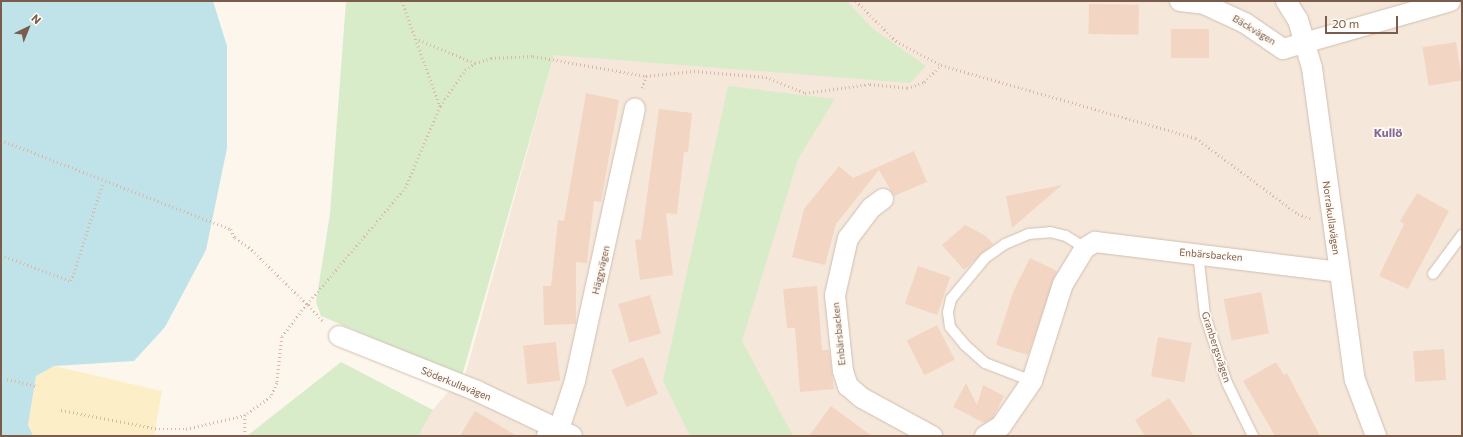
<!DOCTYPE html>
<meta charset="utf-8">
<style>
body{margin:0}
#map{position:relative;width:1463px;height:437px;overflow:hidden;background:#fdf6ec;font-family:Commissioner,sans-serif}
div>[style]{position:absolute}
[style*='--x']{left:calc(var(--x)*1px);top:calc(var(--y)*1px);width:calc(var(--w)*1px);rotate:calc(var(--a)*1deg)}
.residential>*{inset:0;background:#f5e8da}
.green>*{inset:0;background:#d8ecc9}
.sand>*{inset:0;background:#fcefc7}
.water>*{inset:0;background:#bfe3e8}
.building>*{inset:0;background:#f3d5c3;transform-origin:0 0}
.path>*{height:2.5px;margin-top:-1.25px;transform-origin:0;background:repeating-linear-gradient(90deg,#d9b8a5 0 1px,transparent 0 4px)}
.roads{filter:drop-shadow(0 0 1px #d1beb0) drop-shadow(0 0 1px #d1beb0)}
.lane>*{height:10px;margin:-5px;padding:0 5px;transform-origin:5px;border-radius:5px;background:#fff}
.street>*{height:20px;margin:-10px;padding:0 10px;transform-origin:10px;border-radius:10px;background:#fff}
span{translate:-50% -50%;white-space:nowrap;text-align:center;line-height:1.15;-webkit-text-stroke:3.5px #fffaf3;paint-order:stroke}
.street-label{font-size:10px;color:#7a5c4d}
.quarter-label{font-size:12px;color:#846695;font-weight:700}
.frame{position:absolute;inset:0;border:2px solid #7a5c4d;pointer-events:none}
.north{position:absolute;left:8px;top:8px;width:40px;height:40px;-webkit-text-stroke:3px #fffaf3;paint-order:stroke;rotate:43deg;font-size:11px;font-weight:700;line-height:16px;text-align:center;color:#7a5c4d}
.north::after{content:'';display:block;margin:auto;width:14px;height:18px;background:#7a5c4d;clip-path:polygon(50% 0,100% 100%,50% 72%,0 100%)}
.scale{position:absolute;left:1325px;top:16px;width:73px;height:18px;box-sizing:border-box;border:2px solid #7a5c4d;border-top:0;padding-left:5px;font-size:12px;line-height:14px;white-space:nowrap;color:#7a5c4d;-webkit-text-stroke:3px #fffaf3;paint-order:stroke}
</style>
<div id="map">
<div class="residential">
<i style="clip-path:polygon(760px 1px,1462px 1px,1462px 436px,415px 436px,420px 424px,466px 372px,554px 55px)"></i>
</div>
<div class="green">
<i style="clip-path:polygon(346px 1px,847px 1px,872px 28px,926px 66px,910px 83px,554px 55px,462px 376px,321px 316px,316px 302px,330px 214px)"></i>
<i style="clip-path:polygon(728px 86px,835px 99px,798px 159px,742px 341px,793px 436px,690px 436px,663px 381px)"></i>
<i style="clip-path:polygon(341px 362px,433px 410px,418px 436px,247px 436px)"></i>
</div>
<div class="sand">
<i style="clip-path:polygon(54px 366px,162px 391px,154px 436px,32px 436px,28px 425px,36px 376px)"></i>
</div>
<div class="water">
<i style="clip-path:polygon(1px 1px,213px 1px,227px 46px,227px 148px,206px 250px,165px 327px,134px 361px,54px 366px,36px 376px,28px 425px,33px 436px,1px 436px)"></i>
</div>
<div class="building">
<i style="left:1089px;top:4px;width:50px;height:30px;rotate:1deg"></i>
<i style="left:1171px;top:29px;width:38px;height:29px"></i>
<i style="left:1456px;top:42px;width:39px;height:34px;rotate:81deg"></i>
<i style="clip-path:polygon(586px 93px,619px 100px,601px 202px,594px 201px,587px 263px,576px 262px,576px 324px,544px 325px,543px 286px,551px 286px,558px 220px,564px 221px)"></i>
<i style="clip-path:polygon(659px 109px,692px 113px,688px 152px,684px 152px,677px 214px,666px 213px,673px 275px,640px 280px,635px 240px,641px 239px)"></i>
<i style="clip-path:polygon(914px 151px,927px 182px,894px 196px,879px 170px,836px 224px,825px 265px,792px 257px,804px 209px,839px 166px,853px 178px)"></i>
<i style="clip-path:polygon(1062px 185px,1012px 228px,1006px 196px)"></i>
<i style="clip-path:polygon(1417px 193px,1449px 211px,1408px 289px,1379px 276px,1404px 224px,1400px 221px)"></i>
<i style="clip-path:polygon(965px 225px,986px 236px,993px 244px,964px 270px,942px 245px)"></i>
<i style="clip-path:polygon(1030px 258px,1057px 271px,1028px 355px,996px 345px,1013px 292px)"></i>
<i style="left:918px;top:266px;width:34px;height:40px;rotate:19deg"></i>
<i style="clip-path:polygon(817px 286px,822px 350px,829px 350px,834px 389px,800px 392px,795px 328px,787px 328px,783px 289px)"></i>
<i style="left:1261px;top:292px;width:42px;height:38px;rotate:79deg"></i>
<i style="left:650px;top:295px;width:40px;height:33px;rotate:74deg"></i>
<i style="left:937px;top:325px;width:39px;height:34px;rotate:63deg"></i>
<i style="left:1158px;top:337px;width:34px;height:40px;rotate:10deg"></i>
<i style="left:556px;top:342px;width:39px;height:33px;rotate:84deg"></i>
<i style="left:1444px;top:349px;width:31px;height:31px;rotate:86deg"></i>
<i style="left:643px;top:357px;width:40px;height:34px;rotate:68deg"></i>
<i style="clip-path:polygon(1276px 362px,1284px 375px,1287px 373px,1320px 436px,1275px 436px,1243px 381px)"></i>
<i style="clip-path:polygon(966px 383px,977px 405px,983px 385px,1004px 396px,993px 418px,984px 423px,953px 407px)"></i>
<i style="clip-path:polygon(1169px 398px,1194px 436px,1145px 436px,1135px 420px)"></i>
<i style="clip-path:polygon(831px 406px,872px 436px,809px 436px)"></i>
<i style="clip-path:polygon(475px 411px,517px 436px,460px 436px)"></i>
</div>
<div class="path">
<i style="--x:402;--y:1;--w:112;--a:70.1"></i>
<i style="--x:856;--y:1;--w:57;--a:45"></i>
<i style="--x:896;--y:41;--w:51;--a:28.1"></i>
<i style="--x:941;--y:65;--w:265;--a:16"></i>
<i style="--x:1196;--y:138;--w:127;--a:36.7"></i>
<i style="--x:1298;--y:214;--w:13;--a:18"></i>
<i style="--x:419;--y:40;--w:61;--a:22.3"></i>
<i style="--x:642;--y:88;--w:13;--a:-72"></i>
<i style="--x:1;--y:140;--w:247;--a:21.2"></i>
<i style="--x:231;--y:229;--w:10;--a:66"></i>
<i style="--x:235;--y:238;--w:17;--a:33"></i>
<i style="--x:249;--y:247;--w:81;--a:44.5"></i>
<i style="--x:307;--y:304;--w:41;--a:127.1"></i>
<i style="--x:282;--y:337;--w:46;--a:96.2"></i>
<i style="--x:277;--y:383;--w:15;--a:113"></i>
<i style="--x:271;--y:397;--w:32;--a:145"></i>
<i style="--x:245;--y:415;--w:21;--a:90"></i>
<i style="--x:1;--y:255;--w:75;--a:20.4"></i>
<i style="--x:71;--y:281;--w:104;--a:-72.1"></i>
<i style="--x:322;--y:321;--w:23;--a:-131"></i>
<i style="--x:307;--y:304;--w:152;--a:-49.8"></i>
<i style="--x:405;--y:188;--w:89;--a:-66.9"></i>
<i style="--x:440;--y:106;--w:44;--a:-55.2"></i>
<i style="--x:465;--y:70;--w:12;--a:-35"></i>
<i style="--x:475;--y:63;--w:17;--a:-17"></i>
<i style="--x:491;--y:58;--w:42;--a:-2.7"></i>
<i style="--x:533;--y:56;--w:115;--a:10"></i>
<i style="--x:646;--y:76;--w:48;--a:-5.9"></i>
<i style="--x:694;--y:71;--w:72;--a:4.8"></i>
<i style="--x:766;--y:77;--w:42;--a:22.3"></i>
<i style="--x:805;--y:93;--w:66;--a:-7.9"></i>
<i style="--x:870;--y:84;--w:37;--a:6"></i>
<i style="--x:907;--y:88;--w:18;--a:-19"></i>
<i style="--x:924;--y:82;--w:24;--a:-45"></i>
<i style="--x:7;--y:379;--w:32;--a:13"></i>
<i style="--x:61;--y:410;--w:100;--a:11"></i>
<i style="--x:159;--y:429;--w:27;--a:0"></i>
<i style="--x:186;--y:429;--w:61;--a:-13.3"></i>
</div>
<div class="roads">
<div class="lane">
<i style="--x:1198;--y:253;--w:62;--a:83.6"></i>
<i style="--x:1205;--y:315;--w:71;--a:72.1"></i>
<i style="--x:1227;--y:383;--w:59;--a:63.9"></i>
<i style="--x:1433;--y:274;--w:49;--a:-53.4"></i>
<i style="--x:1032;--y:381;--w:50;--a:-159"></i>
<i style="--x:985;--y:363;--w:27;--a:-138"></i>
<i style="--x:965;--y:345;--w:23;--a:-130"></i>
<i style="--x:950;--y:327;--w:15;--a:-98"></i>
<i style="--x:948;--y:312;--w:13;--a:-77"></i>
<i style="--x:951;--y:299;--w:53;--a:-50.3"></i>
<i style="--x:985;--y:258;--w:24;--a:-35"></i>
<i style="--x:1005;--y:244;--w:26;--a:-23"></i>
<i style="--x:1029;--y:234;--w:21;--a:-5"></i>
<i style="--x:1050;--y:232;--w:16;--a:14"></i>
<i style="--x:1066;--y:236;--w:22;--a:32"></i>
</div>
<div class="street">
<i style="--x:1180;--y:1;--w:24;--a:7"></i>
<i style="--x:1204;--y:4;--w:45;--a:24.9"></i>
<i style="--x:1245;--y:23;--w:46;--a:34.4"></i>
<i style="--x:1283;--y:49;--w:174;--a:-16"></i>
<i style="--x:1286;--y:1;--w:22;--a:58"></i>
<i style="--x:1298;--y:20;--w:50;--a:73.7"></i>
<i style="--x:1312;--y:68;--w:315;--a:82.2"></i>
<i style="--x:1355;--y:380;--w:60;--a:69.4"></i>
<i style="--x:883;--y:199;--w:15;--a:143"></i>
<i style="--x:871;--y:208;--w:38;--a:127"></i>
<i style="--x:848;--y:238;--w:58;--a:102.8"></i>
<i style="--x:835;--y:295;--w:76;--a:84"></i>
<i style="--x:843;--y:371;--w:16;--a:72"></i>
<i style="--x:848;--y:386;--w:18;--a:41"></i>
<i style="--x:862;--y:398;--w:80;--a:28.5"></i>
<i style="--x:339;--y:336;--w:149;--a:21.7"></i>
<i style="--x:477;--y:391;--w:105;--a:25.3"></i>
<i style="--x:547;--y:436;--w:14;--a:-30"></i>
<i style="--x:559;--y:429;--w:51;--a:-71.6"></i>
<i style="--x:575;--y:381;--w:279;--a:-77.6"></i>
<i style="--x:985;--y:436;--w:19;--a:-32"></i>
<i style="--x:1001;--y:426;--w:55;--a:-55.4"></i>
<i style="--x:1032;--y:381;--w:102;--a:-72.3"></i>
<i style="--x:1063;--y:284;--w:42;--a:-58.6"></i>
<i style="--x:1085;--y:248;--w:12;--a:-31"></i>
<i style="--x:1095;--y:242;--w:246;--a:7"></i>
</div>
</div>
<div class="street-label">
<span style="left:1254px;top:30px;rotate:31deg">Bäckvägen</span>
<span style="left:1331px;top:218px;rotate:82deg">Norrakullavägen</span>
<span style="left:1211px;top:255px;rotate:5deg">Enbärsbacken</span>
<span style="left:601px;top:270px;rotate:-77deg">Häggvägen</span>
<span style="left:839px;top:334px;rotate:-96deg">Enbärsbacken</span>
<span style="left:1216px;top:347px;rotate:72deg">Granbergsvägen</span>
<span style="left:456px;top:384px;rotate:22deg">Söderkullavägen</span>
</div>
<div class="quarter-label">
<span style="left:1388px;top:133px">Kullö</span>
</div>
<div class="frame"></div>
<div class="north">N</div>
<div class="scale">20 m</div>
</div>
